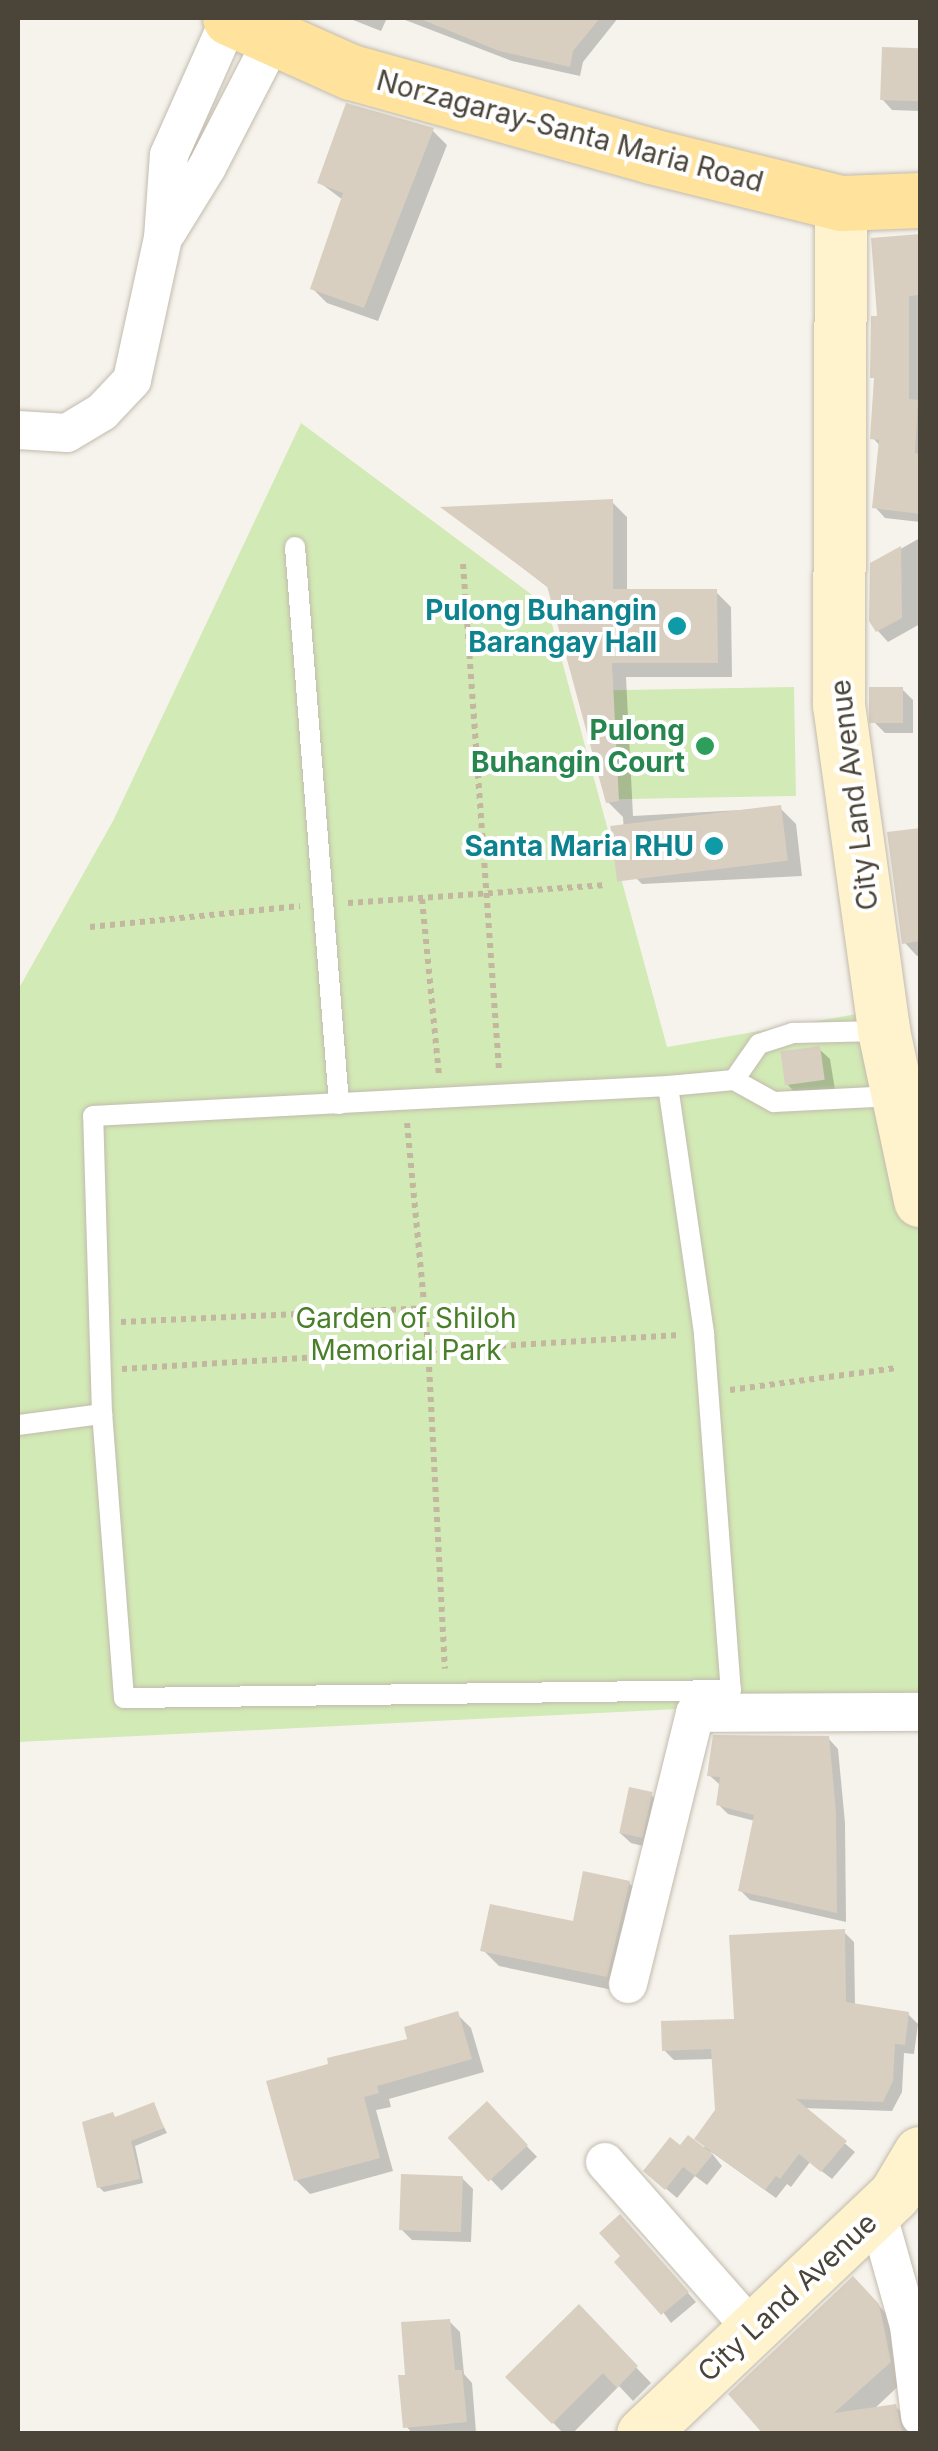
<!DOCTYPE html>
<style>
body{margin:0}
#map{position:relative;width:938px;height:2451px;overflow:hidden;background:#f6f3ec;font-family:Inter,sans-serif}
div>[style]{position:absolute}
[style*='--x']{left:calc(var(--x)*1px);top:calc(var(--y)*1px);width:calc(var(--w)*1px);rotate:calc(var(--a)*1deg)}
.green>*{inset:0;background:#d2eab5;transform-origin:0 0}
.shadow>*{inset:0;background:#0003;transform-origin:0 0}
.building>*{inset:0;background:#d8cfc1;transform-origin:0 0}
.path>*{height:6px;margin-top:-3px;transform-origin:0;background:repeating-linear-gradient(90deg,#c4b79f 0 5px,transparent 0 10px)}
.roads{filter:drop-shadow(0 0 2px #c2bbae) drop-shadow(0 0 2px #c2bbae)}
.lane>*{height:20px;margin:-10px;padding:0 10px;transform-origin:10px;border-radius:10px;background:#fff}
.street>*{height:38px;margin:-19px;padding:0 19px;transform-origin:19px;border-radius:19px;background:#fff}
.secondary>*{height:52px;margin:-26px;padding:0 26px;transform-origin:26px;border-radius:26px;background:#fff3cd}
.primary>*{height:55px;margin:-27.5px;padding:0 27.5px;transform-origin:27.5px;border-radius:27.5px;background:#ffe39c}
.dots>*{width:28px;height:28px;translate:-50% -50%;box-sizing:border-box;border:5px solid #fff;border-radius:50%}
span{translate:-50% -50%;white-space:nowrap;text-align:center;line-height:1.15;-webkit-text-stroke:8px #fff;paint-order:stroke}
.street-label{font-size:28px;color:#4b4439}
.culture-label{font-size:28px;color:#0d838f;font-weight:700}
.right{translate:-100% -50%;text-align:right}
.leisure-label{font-size:28px;color:#27864d;font-weight:700}
.park-label{font-size:28px;color:#4a7f2a}
.frame{position:absolute;inset:0;border:20px solid #4b4439;pointer-events:none}
</style>
<div id="map">
<div class="green">
<i style="clip-path:polygon(301px 423px,547px 606px,667px 1047px,880px 1010px,920px 1203px,920px 1704px,817px 1702px,18px 1742px,18px 990px,113px 821px)"></i>
<i style="left:794px;top:687px;width:109px;height:183px;rotate:89deg"></i>
</div>
<div class="shadow">
<i style="clip-path:polygon(348px 18px,387px 18px,381px 31px)"></i>
<i style="clip-path:polygon(400px 18px,541px 20px,618px 18px,583px 62px,580px 76px,512px 61px)"></i>
<i style="clip-path:polygon(884px 49px,920px 51px,920px 111px,892px 110px,882px 99px)"></i>
<i style="clip-path:polygon(432px 130px,447px 145px,378px 321px,327px 303px,312px 288px,343px 200px,319px 182px)"></i>
<i style="clip-path:polygon(920px 236px,919px 402px,920px 522px,885px 518px,875px 507px,881px 447px,873px 438px,879px 318px,874px 241px)"></i>
<i style="clip-path:polygon(612px 502px,627px 517px,627px 592px,716px 592px,731px 607px,732px 677px,626px 677px,633px 816px,780px 808px,796px 824px,802px 876px,642px 884px,626px 868px,623px 817px,608px 802px,550px 589px,446px 509px)"></i>
<i style="clip-path:polygon(920px 538px,920px 624px,888px 642px,878px 631px,872px 565px)"></i>
<i style="clip-path:polygon(902px 689px,913px 700px,913px 733px,885px 733px,874px 722px)"></i>
<i style="clip-path:polygon(920px 831px,920px 955px,917px 956px,905px 943px,890px 834px)"></i>
<i style="clip-path:polygon(819px 1049px,830px 1059px,835px 1090px,798px 1096px,788px 1085px)"></i>
<i style="clip-path:polygon(828px 1738px,838px 1749px,845px 1823px,846px 1922px,750px 1900px,740px 1890px,755px 1821px,728px 1814px,718px 1804px,719px 1784px,709px 1775px)"></i>
<i style="clip-path:polygon(651px 1795px,662px 1805px,651px 1848px,631px 1843px,620px 1833px)"></i>
<i style="clip-path:polygon(629px 1883px,645px 1899px,622px 1992px,499px 1966px,483px 1950px,575px 1924px)"></i>
<i style="clip-path:polygon(844px 1932px,854px 1942px,855px 2006px,908px 2014px,918px 2024px,914px 2054px,904px 2053px,902px 2092px,892px 2111px,803px 2108px,855px 2152px,832px 2179px,810px 2162px,791px 2187px,787px 2184px,776px 2198px,710px 2151px,722px 2166px,707px 2185px,695px 2176px,677px 2198px,657px 2181px,680px 2149px,705px 2147px,718px 2110px,714px 2059px,674px 2060px,664px 2050px,736px 2021px)"></i>
<i style="clip-path:polygon(457px 2014px,471px 2028px,484px 2072px,389px 2099px,391px 2107px,376px 2110px,393px 2171px,310px 2194px,296px 2180px,269px 2083px,410px 2041px)"></i>
<i style="clip-path:polygon(153px 2105px,167px 2133px,135px 2146px,143px 2183px,104px 2192px,99px 2187px,117px 2119px)"></i>
<i style="left:487px;top:2105px;width:72px;height:49px;rotate:46deg"></i>
<i style="clip-path:polygon(462px 2178px,473px 2189px,471px 2242px,412px 2240px,401px 2229px)"></i>
<i style="clip-path:polygon(629px 2226px,696px 2302px,671px 2323px,623px 2257px)"></i>
<i style="clip-path:polygon(870px 2296px,896px 2324px,906px 2379px,873px 2410px,895px 2406px,912px 2423px,915px 2434px,763px 2434px)"></i>
<i style="clip-path:polygon(579px 2308px,651px 2383px,633px 2401px,619px 2386px,572px 2434px,564px 2434px,509px 2377px)"></i>
<i style="clip-path:polygon(450px 2322px,460px 2332px,464px 2374px,472px 2383px,476px 2432px,413px 2434px,406px 2426px,407px 2377px)"></i>
</div>
<div class="building">
<i style="clip-path:polygon(418px 18px,600px 18px,573px 51px,570px 67px,499px 51px)"></i>
<i style="left:882px;top:47px;width:38px;height:53px;rotate:2deg"></i>
<i style="clip-path:polygon(346px 103px,434px 128px,364px 308px,310px 289px,343px 193px,317px 183px)"></i>
<i style="clip-path:polygon(920px 234px,920px 295px,909px 296px,909px 399px,918px 400px,915px 453px,920px 454px,920px 514px,872px 508px,879px 440px,870px 439px,874px 378px,870px 378px,871px 316px,877px 316px,871px 238px)"></i>
<i style="clip-path:polygon(613px 499px,613px 589px,717px 589px,718px 663px,612px 663px,619px 801px,606px 803px,547px 586px,440px 507px)"></i>
<i style="clip-path:polygon(901px 546px,902px 618px,876px 632px,869px 621px,870px 563px)"></i>
<i style="left:869px;top:687px;width:34px;height:36px"></i>
<i style="left:781px;top:805px;width:56px;height:172px;rotate:83deg"></i>
<i style="clip-path:polygon(920px 828px,920px 941px,902px 944px,887px 832px)"></i>
<i style="left:820px;top:1046px;width:34px;height:40px;rotate:82deg"></i>
<i style="clip-path:polygon(713px 1735px,829px 1736px,836px 1812px,837px 1913px,738px 1891px,754px 1815px,716px 1805px,720px 1777px,707px 1776px)"></i>
<i style="left:629px;top:1787px;width:24px;height:47px;rotate:12deg"></i>
<i style="clip-path:polygon(583px 1871px,630px 1881px,607px 1977px,480px 1951px,490px 1904px,573px 1921px)"></i>
<i style="clip-path:polygon(845px 1929px,846px 2002px,909px 2012px,905px 2045px,895px 2044px,893px 2081px,883px 2102px,796px 2099px,847px 2141px,821px 2172px,799px 2154px,780px 2179px,776px 2176px,765px 2190px,694px 2139px,715px 2110px,711px 2049px,662px 2051px,661px 2021px,734px 2019px,729px 1935px)"></i>
<i style="clip-path:polygon(458px 2011px,472px 2059px,377px 2086px,379px 2093px,364px 2097px,380px 2158px,294px 2181px,266px 2081px,328px 2064px,327px 2058px,407px 2039px,404px 2027px)"></i>
<i style="left:487px;top:2101px;width:60px;height:54px;rotate:47deg"></i>
<i style="clip-path:polygon(154px 2102px,164px 2128px,131px 2141px,140px 2179px,97px 2188px,82px 2122px,113px 2112px,115px 2117px)"></i>
<i style="clip-path:polygon(688px 2135px,713px 2154px,695px 2176px,683px 2167px,665px 2190px,643px 2171px,670px 2137px,680px 2145px)"></i>
<i style="left:401px;top:2174px;width:62px;height:56px;rotate:2deg"></i>
<i style="clip-path:polygon(620px 2214px,689px 2292px,661px 2315px,614px 2262px,620px 2256px,599px 2233px)"></i>
<i style="clip-path:polygon(853px 2276px,879px 2304px,891px 2362px,834px 2413px,896px 2404px,903px 2434px,763px 2434px,728px 2394px)"></i>
<i style="clip-path:polygon(579px 2304px,638px 2366px,617px 2388px,603px 2373px,552px 2424px,505px 2377px)"></i>
<i style="clip-path:polygon(450px 2319px,455px 2370px,462px 2370px,467px 2422px,403px 2428px,398px 2375px,405px 2375px,401px 2322px)"></i>
</div>
<div class="path">
<i style="--x:463;--y:564;--w:507;--a:85.93"></i>
<i style="--x:422;--y:899;--w:176;--a:84.5"></i>
<i style="--x:348;--y:903;--w:259;--a:-4"></i>
<i style="--x:90;--y:927;--w:211;--a:-5.7"></i>
<i style="--x:407;--y:1123;--w:225;--a:84.6"></i>
<i style="--x:428;--y:1347;--w:322;--a:87"></i>
<i style="--x:121;--y:1322;--w:304;--a:-2.6"></i>
<i style="--x:122;--y:1369;--w:558;--a:-3.49"></i>
<i style="--x:730;--y:1390;--w:168;--a:-7.5"></i>
</div>
<div class="roads">
<div class="lane">
<i style="--x:295;--y:547;--w:559;--a:85.48"></i>
<i style="--x:734;--y:1080;--w:44;--a:-55.2"></i>
<i style="--x:759;--y:1044;--w:36;--a:-18"></i>
<i style="--x:793;--y:1033;--w:89;--a:-1.3"></i>
<i style="--x:668;--y:1086;--w:251;--a:81.7"></i>
<i style="--x:704;--y:1334;--w:357;--a:85.7"></i>
<i style="--x:731;--y:1690;--w:607;--a:179.24"></i>
<i style="--x:124;--y:1698;--w:285;--a:-94.4"></i>
<i style="--x:102;--y:1414;--w:298;--a:-91.7"></i>
<i style="--x:93;--y:1116;--w:576;--a:-2.99"></i>
<i style="--x:668;--y:1086;--w:66;--a:-5.2"></i>
<i style="--x:734;--y:1080;--w:46;--a:28.8"></i>
<i style="--x:774;--y:1102;--w:120;--a:-2.9"></i>
<i style="--x:18;--y:1425;--w:85;--a:-7.5"></i>
</div>
<div class="street">
<i style="--x:167;--y:232;--w:76;--a:-58.4"></i>
<i style="--x:207;--y:167;--w:146;--a:-62.7"></i>
<i style="--x:18;--y:430;--w:49;--a:3.5"></i>
<i style="--x:67;--y:433;--w:41;--a:-31"></i>
<i style="--x:102;--y:412;--w:44;--a:-46.8"></i>
<i style="--x:132;--y:380;--w:145;--a:-77.7"></i>
<i style="--x:163;--y:238;--w:83;--a:-85.9"></i>
<i style="--x:169;--y:155;--w:150;--a:-66"></i>
<i style="--x:628;--y:1984;--w:279;--a:-76.1"></i>
<i style="--x:695;--y:1713;--w:225;--a:-0.3"></i>
<i style="--x:605;--y:2162;--w:224;--a:48.6"></i>
<i style="--x:877;--y:2212;--w:118;--a:74.3"></i>
<i style="--x:909;--y:2326;--w:91;--a:83"></i>
</div>
<div class="secondary">
<i style="--x:841;--y:203;--w:502;--a:90.23"></i>
<i style="--x:839;--y:705;--w:329;--a:82.1"></i>
<i style="--x:884;--y:1031;--w:174;--a:78"></i>
<i style="--x:643;--y:2434;--w:347;--a:-43.5"></i>
<i style="--x:895;--y:2195;--w:49;--a:-59.2"></i>
</div>
<div class="primary">
<i style="--x:230;--y:18;--w:133;--a:24.1"></i>
<i style="--x:351;--y:72;--w:312;--a:15.6"></i>
<i style="--x:651;--y:156;--w:196;--a:13.9"></i>
<i style="--x:841;--y:203;--w:79;--a:-2.2"></i>
</div>
</div>
<div class="dots">
<i style="left:677px;top:626px;background:#0f9aa8"></i>
<i style="left:705px;top:746px;background:#2e9e5b"></i>
<i style="left:714px;top:846px;background:#0f9aa8"></i>
</div>
<div class="street-label">
<span style="left:570px;top:131px;rotate:15deg">Norzagaray-Santa Maria Road</span>
<span style="left:854px;top:795px;rotate:-97deg">City Land Avenue</span>
<span style="left:787px;top:2297px;rotate:-43deg">City Land Avenue</span>
</div>
<div class="culture-label">
<span class="right" style="left:657px;top:626px">Pulong Buhangin<br>Barangay Hall</span>
<span class="right" style="left:694px;top:846px">Santa Maria RHU</span>
</div>
<div class="leisure-label">
<span class="right" style="left:685px;top:746px">Pulong<br>Buhangin Court</span>
</div>
<div class="park-label">
<span style="left:406px;top:1334px">Garden of Shiloh<br>Memorial Park</span>
</div>
<div class="frame"></div>
</div>
